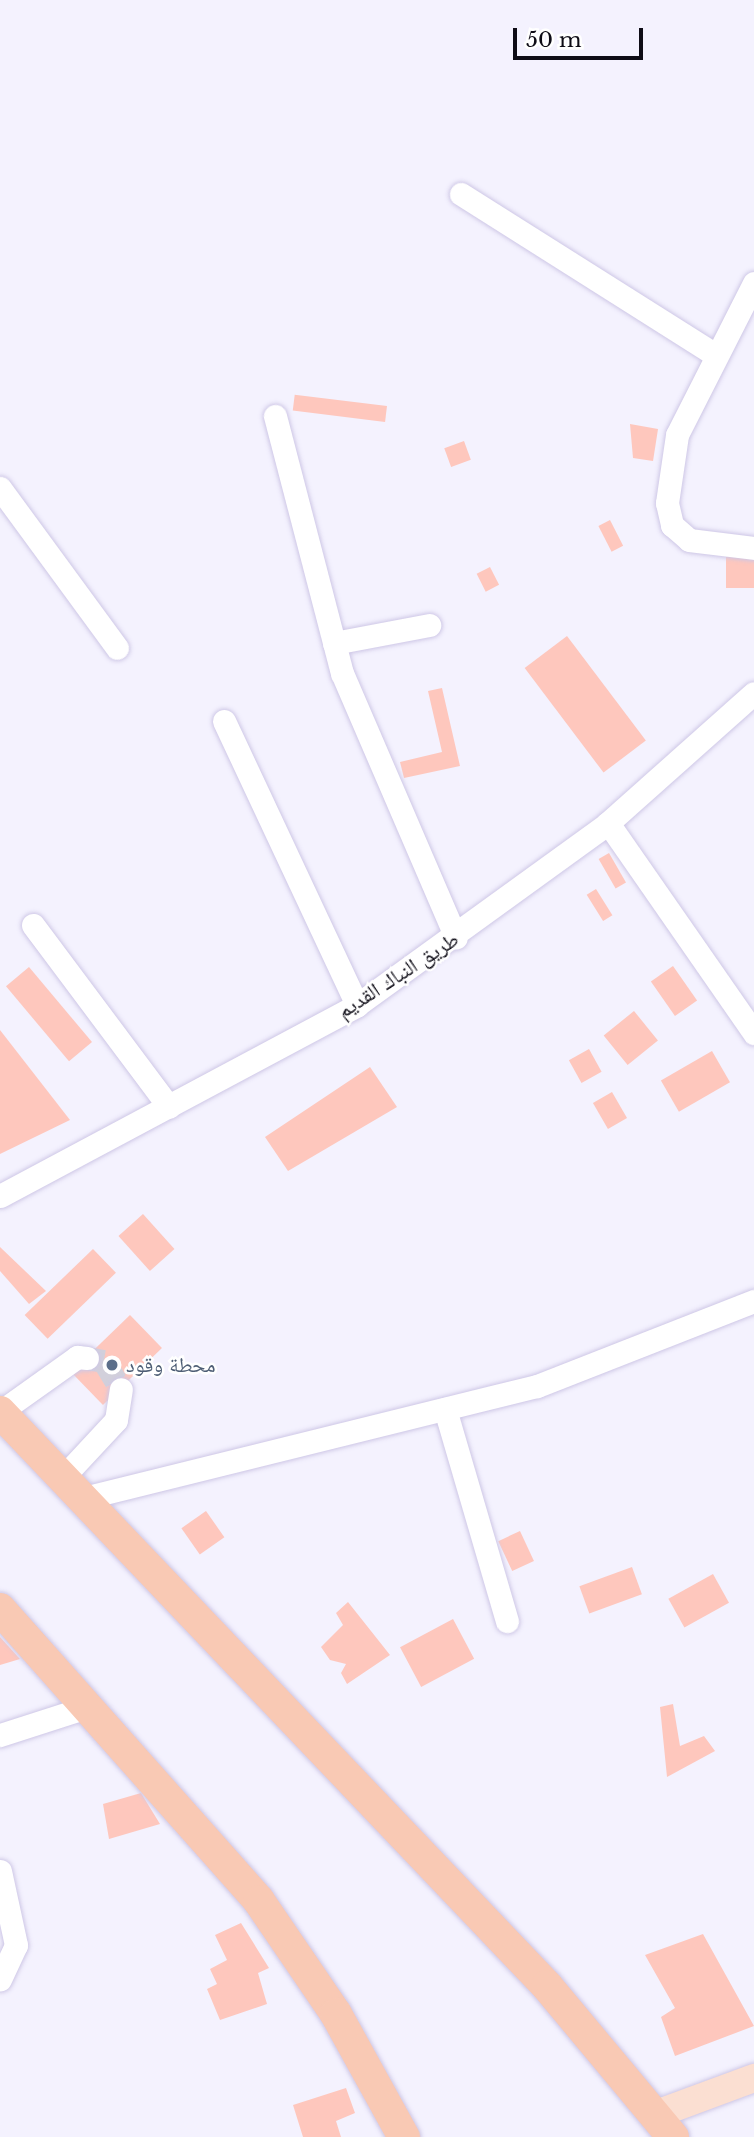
<!DOCTYPE html>
<meta charset="utf-8">
<style>
body{margin:0}
#map{position:relative;width:754px;height:2137px;overflow:hidden;background:#f4f2fe;font-family:"Libre Baskerville","Noto Naskh Arabic",serif}
div>[style]{position:absolute}
[style*='--x']{left:calc(var(--x)*1px);top:calc(var(--y)*1px);width:calc(var(--w)*1px);rotate:calc(var(--a)*1deg)}
.building>*{inset:0;background:#fec7bd;transform-origin:0 0}
.minor-tunnel>*{height:23px;margin-top:-11.5px;transform-origin:0;background:repeating-linear-gradient(90deg,#d2d0db 0 23px,transparent 0 34px)}
.roads{filter:drop-shadow(0 0 2px #cec7e6) drop-shadow(0 0 2px #cec7e6)}
.minor>*{height:23px;margin:-11.5px;padding:0 11.5px;transform-origin:11.5px;border-radius:11.5px;background:#fff}
.major>*{height:28px;margin:-14px;padding:0 14px;transform-origin:14px;border-radius:14px;background:#fbdfd2}
.highway>*{height:32px;margin:-16px;padding:0 16px;transform-origin:16px;border-radius:16px;background:#f9c9b4}
.dots>*{width:19px;height:19px;translate:-50% -50%;box-sizing:border-box;border:4px solid #fff;border-radius:50%}
span{translate:-50% -50%;white-space:nowrap;text-align:center;line-height:1.15;-webkit-text-stroke:5px #fff;paint-order:stroke}
.street-label{font-size:21px;color:#0e0c16}
.service-label{font-size:21px;color:#4e5e75}
.left{translate:0 -50%;text-align:left}
.scale{position:absolute;left:513px;top:28px;width:130px;height:32px;box-sizing:border-box;border:4px solid #0e0c16;border-top:0;padding-left:9px;font-size:21px;line-height:24px;white-space:nowrap;color:#0e0c16;-webkit-text-stroke:5px #fff;paint-order:stroke}
</style>
<div id="map">
<div class="building">
<i style="left:387px;top:406px;width:16px;height:93px;rotate:97deg"></i>
<i style="clip-path:polygon(630px 424px,658px 429px,653px 461px,633px 458px)"></i>
<i style="left:464px;top:441px;width:20px;height:21px;rotate:70deg"></i>
<i style="left:610px;top:520px;width:29px;height:13px;rotate:63deg"></i>
<i style="left:754px;top:557px;width:31px;height:28px;rotate:90deg"></i>
<i style="left:490px;top:567px;width:20px;height:15px;rotate:63deg"></i>
<i style="left:567px;top:636px;width:131px;height:53px;rotate:53deg"></i>
<i style="clip-path:polygon(442px 688px,460px 766px,404px 778px,400px 762px,442px 752px,428px 691px)"></i>
<i style="left:609px;top:853px;width:34px;height:12px;rotate:60deg"></i>
<i style="left:596px;top:889px;width:31px;height:11px;rotate:58deg"></i>
<i style="left:673px;top:966px;width:42px;height:27px;rotate:55deg"></i>
<i style="left:29px;top:967px;width:98px;height:30px;rotate:50deg"></i>
<i style="left:634px;top:1011px;width:38px;height:39px;rotate:51deg"></i>
<i style="clip-path:polygon(0 1030px,70px 1120px,0 1154px)"></i>
<i style="left:589px;top:1049px;width:26px;height:23px;rotate:61deg"></i>
<i style="left:712px;top:1051px;width:36px;height:59px;rotate:60deg"></i>
<i style="clip-path:polygon(370px 1067px,397px 1107px,288px 1171px,265px 1137px)"></i>
<i style="left:612px;top:1092px;width:30px;height:22px;rotate:60deg"></i>
<i style="left:143px;top:1214px;width:47px;height:33px;rotate:48deg"></i>
<i style="clip-path:polygon(0 1247px,46px 1291px,29px 1304px,0 1271px)"></i>
<i style="left:93px;top:1249px;width:33px;height:95px;rotate:46deg"></i>
<i style="left:130px;top:1315px;width:46px;height:82px;rotate:46deg"></i>
<i style="left:206px;top:1511px;width:32px;height:30px;rotate:55deg"></i>
<i style="left:520px;top:1531px;width:33px;height:24px;rotate:65deg"></i>
<i style="left:632px;top:1567px;width:29px;height:56px;rotate:70deg"></i>
<i style="left:713px;top:1574px;width:33px;height:51px;rotate:61deg"></i>
<i style="clip-path:polygon(348px 1602px,390px 1655px,347px 1684px,341px 1673px,346px 1664px,330px 1660px,321px 1647px,343px 1625px,336px 1613px)"></i>
<i style="left:453px;top:1619px;width:45px;height:60px;rotate:62deg"></i>
<i style="clip-path:polygon(0 1637px,20px 1659px,0 1665px)"></i>
<i style="clip-path:polygon(673px 1704px,680px 1746px,704px 1736px,715px 1751px,667px 1777px,660px 1707px)"></i>
<i style="clip-path:polygon(141px 1793px,160px 1824px,109px 1839px,103px 1804px)"></i>
<i style="clip-path:polygon(241px 1923px,269px 1968px,258px 1973px,267px 2004px,220px 2020px,207px 1989px,217px 1984px,210px 1969px,227px 1960px,215px 1935px)"></i>
<i style="clip-path:polygon(703px 1934px,754px 2026px,675px 2056px,661px 2017px,675px 2008px,645px 1955px)"></i>
<i style="clip-path:polygon(346px 2088px,355px 2113px,336px 2121px,341px 2137px,303px 2137px,293px 2105px)"></i>
</div>
<div class="minor-tunnel">
<i style="--x:87;--y:1358;--w:17;--a:10"></i>
<i style="--x:104;--y:1361;--w:33;--a:59"></i>
</div>
<div class="roads">
<div class="minor">
<i style="--x:461;--y:194;--w:302;--a:32.3"></i>
<i style="--x:754;--y:283;--w:170;--a:116.9"></i>
<i style="--x:677;--y:435;--w:69;--a:98.4"></i>
<i style="--x:667;--y:503;--w:23;--a:77"></i>
<i style="--x:672;--y:525;--w:23;--a:41"></i>
<i style="--x:689;--y:540;--w:65;--a:7"></i>
<i style="--x:275;--y:416;--w:266;--a:75.4"></i>
<i style="--x:342;--y:673;--w:288;--a:66.7"></i>
<i style="--x:0;--y:488;--w:198;--a:53.8"></i>
<i style="--x:334;--y:643;--w:97;--a:-10.7"></i>
<i style="--x:224;--y:721;--w:314;--a:64.9"></i>
<i style="--x:608;--y:823;--w:256;--a:55.2"></i>
<i style="--x:33;--y:925;--w:227;--a:53.2"></i>
<i style="--x:0;--y:1196;--w:405;--a:-28.1"></i>
<i style="--x:357;--y:1005;--w:310;--a:-35.9"></i>
<i style="--x:608;--y:823;--w:195;--a:-41.7"></i>
<i style="--x:445;--y:1409;--w:221;--a:73.7"></i>
<i style="--x:0;--y:1412;--w:95;--a:-35.5"></i>
<i style="--x:77;--y:1357;--w:10;--a:6"></i>
<i style="--x:64;--y:1476;--w:76;--a:-47.1"></i>
<i style="--x:116;--y:1420;--w:31;--a:-81"></i>
<i style="--x:84;--y:1498;--w:467;--a:-13.9"></i>
<i style="--x:537;--y:1386;--w:233;--a:-21.4"></i>
<i style="--x:0;--y:1735;--w:91;--a:-17.8"></i>
<i style="--x:0;--y:1871;--w:76;--a:77.8"></i>
<i style="--x:16;--y:1945;--w:38;--a:115"></i>
</div>
<div class="major">
<i style="--x:654;--y:2115;--w:107;--a:-20.3"></i>
</div>
<div class="highway">
<i style="--x:0;--y:1412;--w:793;--a:46.38"></i>
<i style="--x:547;--y:1986;--w:197;--a:50.2"></i>
<i style="--x:0;--y:1609;--w:390;--a:48.4"></i>
<i style="--x:259;--y:1901;--w:137;--a:55.7"></i>
<i style="--x:336;--y:2014;--w:141;--a:61.1"></i>
</div>
</div>
<div class="dots">
<i style="left:112px;top:1365px;background:#5c6f8a"></i>
</div>
<div class="street-label">
<span style="left:398px;top:975px;rotate:-33deg">طريق النباك القديم</span>
</div>
<div class="service-label">
<span class="left" style="left:126px;top:1365px">محطة وقود</span>
</div>
<div class="scale">50 m</div>
</div>
